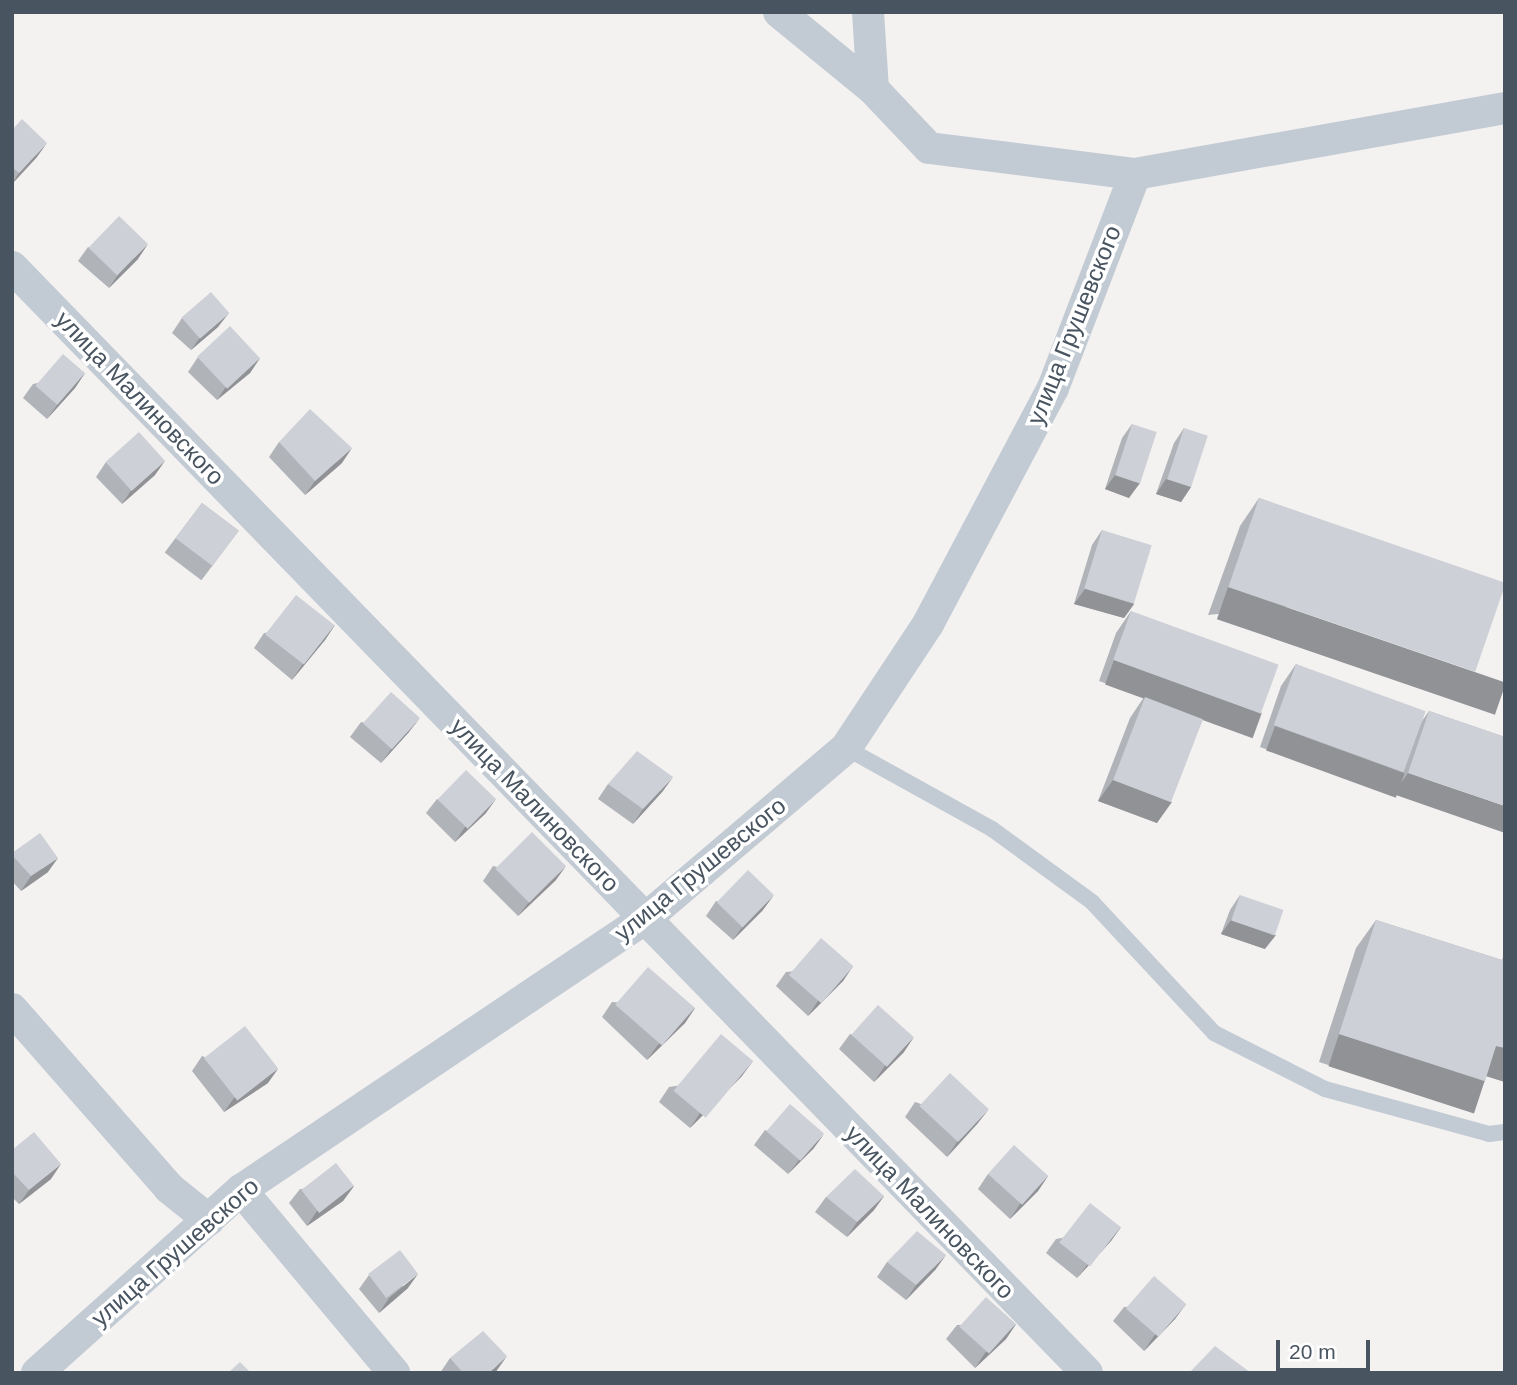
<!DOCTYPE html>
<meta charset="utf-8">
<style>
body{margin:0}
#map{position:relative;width:1517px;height:1385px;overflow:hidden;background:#f4f1f1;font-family:Arial,sans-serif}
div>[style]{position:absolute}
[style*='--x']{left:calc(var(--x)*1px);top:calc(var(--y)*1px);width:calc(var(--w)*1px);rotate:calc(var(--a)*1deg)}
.lane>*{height:16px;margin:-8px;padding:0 8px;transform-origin:8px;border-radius:8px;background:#c2cbd3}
.street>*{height:32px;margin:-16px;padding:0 16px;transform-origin:16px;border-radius:16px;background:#c2cbd3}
.wall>*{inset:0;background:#b0b3b8;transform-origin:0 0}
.shaded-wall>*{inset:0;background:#909296;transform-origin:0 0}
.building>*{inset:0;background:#cdd0d6;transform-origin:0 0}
span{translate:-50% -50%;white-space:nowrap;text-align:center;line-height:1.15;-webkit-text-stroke:7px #fff;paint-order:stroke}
.street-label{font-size:24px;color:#485460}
.frame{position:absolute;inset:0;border:14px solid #485460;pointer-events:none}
.scale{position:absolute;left:1276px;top:1340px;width:94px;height:32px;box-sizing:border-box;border:4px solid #485460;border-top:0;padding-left:9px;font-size:21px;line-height:24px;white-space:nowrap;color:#485460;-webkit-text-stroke:5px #fff;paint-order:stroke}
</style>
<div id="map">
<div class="lane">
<i style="--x:846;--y:748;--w:167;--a:29"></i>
<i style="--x:992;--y:829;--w:124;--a:36.1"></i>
<i style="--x:1092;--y:902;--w:179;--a:47"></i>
<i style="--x:1214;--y:1033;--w:124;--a:26.8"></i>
<i style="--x:1325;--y:1089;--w:170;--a:15.3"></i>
<i style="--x:1489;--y:1134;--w:16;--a:-7"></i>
</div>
<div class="street">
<i style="--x:779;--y:12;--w:122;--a:39.3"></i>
<i style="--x:868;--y:12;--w:77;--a:86.3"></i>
<i style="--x:873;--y:89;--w:81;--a:46.5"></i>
<i style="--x:929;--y:148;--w:208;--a:7.2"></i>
<i style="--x:1135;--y:174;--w:376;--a:-10.1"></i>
<i style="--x:12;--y:267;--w:1542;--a:45.81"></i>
<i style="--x:12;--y:1009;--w:238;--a:48.7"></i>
<i style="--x:169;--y:1188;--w:51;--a:38.7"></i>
<i style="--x:241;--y:1190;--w:239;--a:50.1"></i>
<i style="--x:37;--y:1373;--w:274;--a:-41.9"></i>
<i style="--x:241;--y:1190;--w:486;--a:-33.9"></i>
<i style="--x:645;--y:919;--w:264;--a:-40.4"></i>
<i style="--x:846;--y:748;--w:149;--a:-56.5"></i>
<i style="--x:928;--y:624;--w:267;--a:-62.1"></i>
<i style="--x:1053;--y:388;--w:229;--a:-69"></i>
</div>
<div class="wall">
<i style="clip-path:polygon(12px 130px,37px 157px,12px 184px)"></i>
<i style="clip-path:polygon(88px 247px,138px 259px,109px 288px,78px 261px)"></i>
<i style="clip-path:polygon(182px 318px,218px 327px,191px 350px,172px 333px)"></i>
<i style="clip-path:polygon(198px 357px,260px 358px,250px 373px,217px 400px,188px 372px)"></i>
<i style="clip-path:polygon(85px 373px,75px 388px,47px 419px,23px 398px,33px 384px)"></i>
<i style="clip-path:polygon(1132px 424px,1129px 498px,1105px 489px,1122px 438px)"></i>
<i style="clip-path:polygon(1184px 428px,1191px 487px,1181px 502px,1156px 494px,1174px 443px)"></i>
<i style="clip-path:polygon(279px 442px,342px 463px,305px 495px,269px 457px)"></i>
<i style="clip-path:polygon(106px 462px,155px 475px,122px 504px,96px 477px)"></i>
<i style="clip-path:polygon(1259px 498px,1505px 585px,1208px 615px,1240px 526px)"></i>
<i style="left:202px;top:503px;width:46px;height:62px;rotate:37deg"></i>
<i style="clip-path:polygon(1102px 530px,1134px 604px,1124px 618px,1074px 604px,1092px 545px)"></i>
<i style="clip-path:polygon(1131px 611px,1262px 713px,1247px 734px,1203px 719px,1157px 823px,1098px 801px,1130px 718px,1144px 697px,1099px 681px,1116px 633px)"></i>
<i style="clip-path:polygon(335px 625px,325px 640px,292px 680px,254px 648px,264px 633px)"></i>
<i style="clip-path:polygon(1296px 664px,1422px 721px,1429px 711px,1505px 737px,1393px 794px,1397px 785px,1390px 794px,1260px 747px,1281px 686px)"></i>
<i style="clip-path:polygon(361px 722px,409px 732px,381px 763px,350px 737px)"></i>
<i style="clip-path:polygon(608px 784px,663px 791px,633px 824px,598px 799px)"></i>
<i style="clip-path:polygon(437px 799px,486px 813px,455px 842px,426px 813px)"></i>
<i style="clip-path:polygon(12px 853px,48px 872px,21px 891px,12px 881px)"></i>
<i style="clip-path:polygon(493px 866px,556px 880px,518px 916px,483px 881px)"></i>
<i style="clip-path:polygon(1240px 895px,1265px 949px,1221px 934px,1230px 910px)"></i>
<i style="clip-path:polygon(716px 901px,763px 910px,733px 940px,706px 916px)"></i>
<i style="clip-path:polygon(1376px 920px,1502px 960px,1505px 953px,1505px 1082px,1486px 1076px,1485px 1081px,1465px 1109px,1319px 1062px,1356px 948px)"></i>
<i style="clip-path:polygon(853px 966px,843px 981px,808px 1016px,776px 986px,786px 972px)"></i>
<i style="clip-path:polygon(612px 1002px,695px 1008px,685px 1023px,647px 1060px,602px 1017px)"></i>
<i style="clip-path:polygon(850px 1034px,904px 1052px,874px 1082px,839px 1049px)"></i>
<i style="clip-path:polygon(202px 1056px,268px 1083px,224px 1112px,192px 1071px)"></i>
<i style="clip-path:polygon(742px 1076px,690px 1128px,659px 1102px,669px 1087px)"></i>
<i style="clip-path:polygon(915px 1102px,978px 1123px,947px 1157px,905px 1117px)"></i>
<i style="clip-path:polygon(765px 1130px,814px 1148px,788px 1174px,754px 1145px)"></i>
<i style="clip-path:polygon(12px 1150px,51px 1179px,19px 1204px,12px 1197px)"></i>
<i style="clip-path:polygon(988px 1174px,1048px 1176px,1038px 1191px,1010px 1219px,978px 1189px)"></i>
<i style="clip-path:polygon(354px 1186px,343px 1201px,307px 1226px,289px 1203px,300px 1189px)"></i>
<i style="clip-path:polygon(884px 1196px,874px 1210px,847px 1237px,815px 1212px,826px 1197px)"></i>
<i style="clip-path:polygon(1121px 1227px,1111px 1241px,1077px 1278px,1046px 1253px,1056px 1239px)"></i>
<i style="clip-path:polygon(887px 1262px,936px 1269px,906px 1300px,877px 1277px)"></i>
<i style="clip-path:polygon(369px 1275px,408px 1288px,379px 1313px,359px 1289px)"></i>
<i style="clip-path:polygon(1186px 1304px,1175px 1319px,1144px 1351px,1113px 1321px,1124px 1307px)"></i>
<i style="clip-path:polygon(1016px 1324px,1006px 1339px,975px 1368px,946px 1339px,957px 1325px)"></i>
<i style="clip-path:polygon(450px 1358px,497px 1370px,495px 1373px,440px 1373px)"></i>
</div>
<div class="shaded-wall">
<i style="clip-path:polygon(47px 143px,37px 157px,12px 184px,19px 173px)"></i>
<i style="clip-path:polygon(148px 244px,138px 259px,109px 288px,119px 273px)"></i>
<i style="clip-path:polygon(229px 313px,218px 327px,191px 350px,201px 336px)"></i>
<i style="clip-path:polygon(260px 358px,250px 373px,217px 400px,227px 385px)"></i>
<i style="clip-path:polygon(85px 373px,75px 388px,47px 419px,57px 405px)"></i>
<i style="clip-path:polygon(352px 448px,342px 463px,305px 495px,315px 481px)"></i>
<i style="clip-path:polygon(165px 461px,155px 475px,122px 504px,132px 489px)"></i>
<i style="clip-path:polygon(1115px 475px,1140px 483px,1129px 498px,1105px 489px)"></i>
<i style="clip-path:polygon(1166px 479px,1191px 487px,1181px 502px,1156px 494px)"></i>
<i style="left:1228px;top:587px;width:294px;height:34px;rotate:19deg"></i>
<i style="clip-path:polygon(1085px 589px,1134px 604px,1124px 618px,1074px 604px)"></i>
<i style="clip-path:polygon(335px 625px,325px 640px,292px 680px,302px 665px)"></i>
<i style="left:1114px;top:660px;width:157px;height:26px;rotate:20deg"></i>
<i style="clip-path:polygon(420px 718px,409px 732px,381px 763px,392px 748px)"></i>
<i style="left:1275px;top:726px;width:138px;height:26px;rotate:20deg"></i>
<i style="clip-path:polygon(1408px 773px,1505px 806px,1505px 833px,1393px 794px)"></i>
<i style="clip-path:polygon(673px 777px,663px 791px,633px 824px,643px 809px)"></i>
<i style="clip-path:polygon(1113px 780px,1172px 802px,1157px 823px,1098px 801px)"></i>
<i style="clip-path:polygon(496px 799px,486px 813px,455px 842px,465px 827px)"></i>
<i style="clip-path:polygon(58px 858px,48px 872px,21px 891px,31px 876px)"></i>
<i style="clip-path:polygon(566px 866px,556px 880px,518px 916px,529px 902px)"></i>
<i style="clip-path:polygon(774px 895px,763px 910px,733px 940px,743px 926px)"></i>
<i style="clip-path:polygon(1231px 920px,1276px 935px,1265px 949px,1221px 934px)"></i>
<i style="clip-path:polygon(853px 966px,843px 981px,808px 1016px,818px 1001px)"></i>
<i style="clip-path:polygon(695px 1008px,685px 1023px,647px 1060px,657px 1046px)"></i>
<i style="left:1339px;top:1034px;width:153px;height:34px;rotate:18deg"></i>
<i style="clip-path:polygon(914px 1037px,904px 1052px,874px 1082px,884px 1067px)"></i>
<i style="clip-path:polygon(1496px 1046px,1505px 1048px,1505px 1082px,1476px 1073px)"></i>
<i style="clip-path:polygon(753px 1061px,742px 1076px,690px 1128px,700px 1113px)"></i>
<i style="clip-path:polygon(278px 1069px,268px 1083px,224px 1112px,234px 1098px)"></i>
<i style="clip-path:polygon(989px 1109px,978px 1123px,947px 1157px,957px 1142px)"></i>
<i style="clip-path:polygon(824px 1134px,814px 1148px,788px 1174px,799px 1160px)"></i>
<i style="clip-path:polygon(61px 1164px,51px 1179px,19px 1204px,29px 1190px)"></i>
<i style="clip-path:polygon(1048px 1176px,1038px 1191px,1010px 1219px,1020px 1204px)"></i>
<i style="clip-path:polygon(354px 1186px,343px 1201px,307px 1226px,317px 1211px)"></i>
<i style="clip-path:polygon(884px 1196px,874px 1210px,847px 1237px,857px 1222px)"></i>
<i style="clip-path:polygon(1121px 1227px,1111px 1241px,1077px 1278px,1088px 1264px)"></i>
<i style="clip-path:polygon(946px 1255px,936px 1269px,906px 1300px,916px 1285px)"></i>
<i style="clip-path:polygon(418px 1274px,408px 1288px,379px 1313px,389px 1298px)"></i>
<i style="clip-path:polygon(1186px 1304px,1175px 1319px,1144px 1351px,1154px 1336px)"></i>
<i style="clip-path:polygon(1016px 1324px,1006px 1339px,975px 1368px,985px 1353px)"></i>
<i style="clip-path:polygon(507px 1356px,495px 1373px,489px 1373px)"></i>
</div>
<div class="building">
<i style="clip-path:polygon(22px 119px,47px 143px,19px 173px,12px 167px,12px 130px)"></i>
<i style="left:119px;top:216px;width:40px;height:44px;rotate:44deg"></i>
<i style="left:211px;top:292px;width:28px;height:39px;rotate:49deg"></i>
<i style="left:230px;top:326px;width:44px;height:45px;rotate:47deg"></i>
<i style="left:63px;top:354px;width:29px;height:42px;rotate:41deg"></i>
<i style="clip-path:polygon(310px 409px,352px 448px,315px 481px,279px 442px)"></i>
<i style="left:1132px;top:424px;width:26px;height:54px;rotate:18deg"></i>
<i style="left:1184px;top:428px;width:25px;height:54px;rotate:18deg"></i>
<i style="left:139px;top:432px;width:39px;height:45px;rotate:48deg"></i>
<i style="left:1259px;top:498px;width:261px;height:94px;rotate:19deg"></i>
<i style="left:202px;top:503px;width:46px;height:44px;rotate:37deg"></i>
<i style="left:1102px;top:530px;width:52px;height:61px;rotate:17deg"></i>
<i style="left:296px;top:595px;width:49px;height:50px;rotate:38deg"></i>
<i style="left:1131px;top:611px;width:157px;height:52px;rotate:20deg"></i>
<i style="left:1296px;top:664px;width:138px;height:65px;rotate:20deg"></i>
<i style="left:391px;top:692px;width:39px;height:42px;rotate:42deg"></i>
<i style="left:1145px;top:697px;width:62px;height:89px;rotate:21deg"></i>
<i style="clip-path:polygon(1429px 711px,1505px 737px,1505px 806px,1408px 773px)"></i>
<i style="clip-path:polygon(637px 751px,673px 777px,643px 809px,608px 784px)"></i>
<i style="left:466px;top:770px;width:42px;height:41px;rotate:44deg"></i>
<i style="left:532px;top:832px;width:48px;height:52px;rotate:45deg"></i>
<i style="clip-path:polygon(40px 833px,58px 858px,31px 876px,12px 855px,12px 853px)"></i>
<i style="left:748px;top:870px;width:36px;height:45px;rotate:44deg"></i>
<i style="left:1240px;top:895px;width:46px;height:27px;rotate:19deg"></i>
<i style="clip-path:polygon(1376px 920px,1505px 961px,1505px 1048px,1496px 1046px,1485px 1081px,1339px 1034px)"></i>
<i style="left:821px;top:938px;width:43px;height:49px;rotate:41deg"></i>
<i style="left:648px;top:967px;width:62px;height:50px;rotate:41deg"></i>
<i style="left:878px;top:1005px;width:48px;height:40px;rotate:42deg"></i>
<i style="left:245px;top:1026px;width:54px;height:52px;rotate:52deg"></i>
<i style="left:721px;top:1034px;width:42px;height:74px;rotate:40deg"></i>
<i style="left:950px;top:1073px;width:53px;height:45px;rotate:43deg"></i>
<i style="left:790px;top:1104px;width:45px;height:36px;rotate:41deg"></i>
<i style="clip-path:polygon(34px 1132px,61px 1164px,29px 1190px,12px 1172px,12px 1150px)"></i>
<i style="left:1014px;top:1145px;width:46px;height:39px;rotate:42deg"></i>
<i style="left:336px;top:1163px;width:29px;height:44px;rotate:52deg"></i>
<i style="clip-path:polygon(855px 1169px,884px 1196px,857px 1222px,826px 1197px)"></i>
<i style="left:1090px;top:1203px;width:39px;height:50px;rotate:38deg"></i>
<i style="clip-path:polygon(917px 1231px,946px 1255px,916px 1285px,887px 1262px)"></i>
<i style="left:400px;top:1250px;width:30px;height:40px;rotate:53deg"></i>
<i style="left:1154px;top:1276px;width:43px;height:43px;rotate:41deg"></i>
<i style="left:986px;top:1297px;width:40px;height:40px;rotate:42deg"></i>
<i style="clip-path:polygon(483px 1331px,507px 1356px,489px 1373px,463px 1373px,450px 1358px)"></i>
<i style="clip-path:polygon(1215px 1346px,1251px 1373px,1189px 1373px)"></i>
<i style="clip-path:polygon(240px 1362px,251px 1373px,228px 1373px)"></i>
</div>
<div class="street-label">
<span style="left:1074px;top:325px;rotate:-68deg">улица Грушевского</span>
<span style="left:140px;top:398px;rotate:46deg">улица Малиновского</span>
<span style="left:535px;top:805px;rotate:46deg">улица Малиновского</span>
<span style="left:700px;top:869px;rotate:-39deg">улица Грушевского</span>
<span style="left:930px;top:1212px;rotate:46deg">улица Малиновского</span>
<span style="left:175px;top:1252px;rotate:-41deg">улица Грушевского</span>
</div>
<div class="frame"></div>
<div class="scale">20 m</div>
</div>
